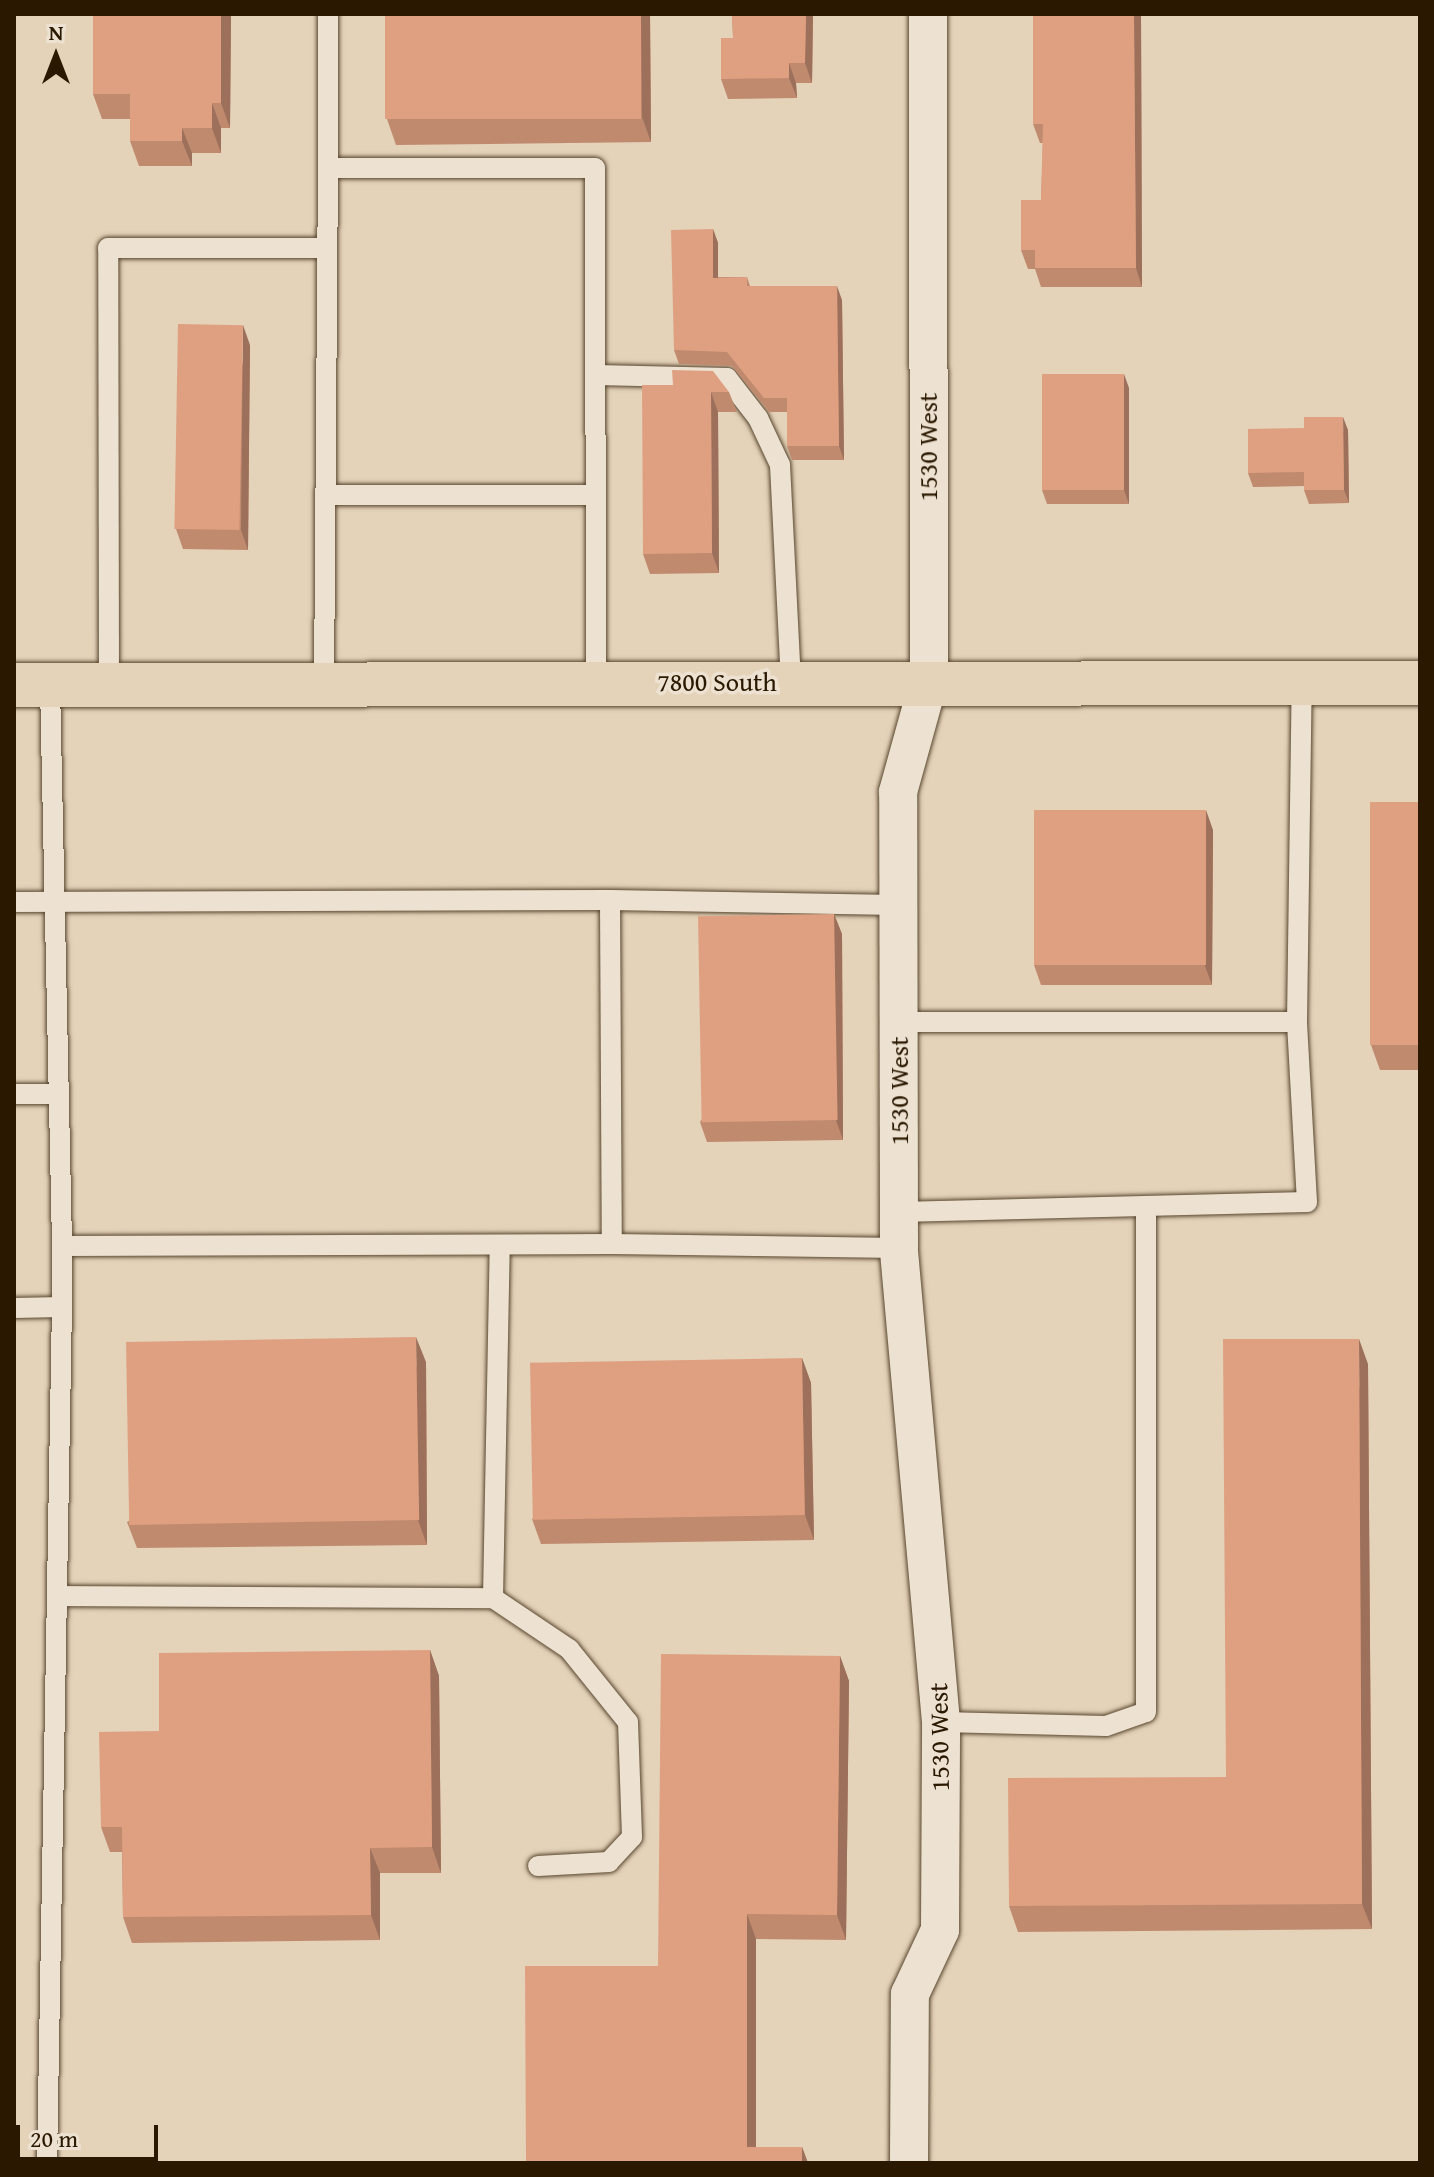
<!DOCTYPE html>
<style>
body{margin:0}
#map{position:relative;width:1434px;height:2177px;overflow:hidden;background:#e4d2b9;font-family:"Gentium Book Plus",serif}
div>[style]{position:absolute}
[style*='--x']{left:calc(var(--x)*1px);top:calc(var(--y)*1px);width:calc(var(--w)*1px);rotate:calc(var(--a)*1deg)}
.roads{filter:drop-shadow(0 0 2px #58462e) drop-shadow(0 0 2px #58462e)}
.service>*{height:20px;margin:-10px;padding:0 10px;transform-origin:10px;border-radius:10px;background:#ede2d2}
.minor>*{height:38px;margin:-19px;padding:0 19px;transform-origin:19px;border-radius:19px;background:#ede2d2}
.primary>*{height:44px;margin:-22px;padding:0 22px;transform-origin:22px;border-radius:22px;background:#e4d2b9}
.wall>*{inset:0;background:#c08a6f}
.shaded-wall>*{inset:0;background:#9c705a}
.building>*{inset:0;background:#dfa081;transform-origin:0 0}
span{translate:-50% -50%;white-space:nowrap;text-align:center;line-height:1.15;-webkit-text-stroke:7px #ede2d2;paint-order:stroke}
.street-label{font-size:26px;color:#2a1800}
.frame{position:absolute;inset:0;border:16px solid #2a1800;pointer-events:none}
.north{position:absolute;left:16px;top:16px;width:80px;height:80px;-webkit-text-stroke:6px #ede2d2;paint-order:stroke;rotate:0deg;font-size:22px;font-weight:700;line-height:32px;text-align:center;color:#2a1800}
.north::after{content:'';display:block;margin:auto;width:28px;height:36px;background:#2a1800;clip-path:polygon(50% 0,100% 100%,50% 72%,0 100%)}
.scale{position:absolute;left:16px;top:2125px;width:142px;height:36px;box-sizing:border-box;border:4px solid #2a1800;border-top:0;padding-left:10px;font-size:24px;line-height:28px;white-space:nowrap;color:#2a1800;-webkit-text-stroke:6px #ede2d2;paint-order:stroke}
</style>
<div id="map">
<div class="roads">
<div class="service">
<i style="--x:328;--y:14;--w:154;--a:90"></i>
<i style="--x:596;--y:375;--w:131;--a:1.3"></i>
<i style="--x:727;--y:378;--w:51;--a:52.2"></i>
<i style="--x:758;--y:418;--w:52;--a:64.9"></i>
<i style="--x:780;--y:465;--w:217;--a:87.1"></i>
<i style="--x:325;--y:495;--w:271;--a:0"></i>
<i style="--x:50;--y:685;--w:561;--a:88.77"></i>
<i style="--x:109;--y:685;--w:437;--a:-90.1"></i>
<i style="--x:108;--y:248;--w:218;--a:0"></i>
<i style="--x:324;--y:685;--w:517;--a:-89.56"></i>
<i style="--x:328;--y:168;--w:267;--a:0"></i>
<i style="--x:595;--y:168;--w:515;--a:89.89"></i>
<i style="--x:610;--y:900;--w:287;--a:1"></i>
<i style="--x:14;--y:902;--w:596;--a:-0.19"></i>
<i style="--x:610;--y:900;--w:344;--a:89.7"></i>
<i style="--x:612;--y:1244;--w:550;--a:179.79"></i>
<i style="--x:62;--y:1246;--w:61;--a:90"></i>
<i style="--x:62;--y:1307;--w:48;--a:178.8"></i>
<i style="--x:899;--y:1022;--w:398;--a:0"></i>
<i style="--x:1297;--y:1022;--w:340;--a:-89.2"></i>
<i style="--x:14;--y:1094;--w:45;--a:0"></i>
<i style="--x:899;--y:1212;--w:408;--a:-1.4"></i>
<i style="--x:1307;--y:1202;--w:180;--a:-93.2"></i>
<i style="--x:612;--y:1244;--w:287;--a:0.8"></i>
<i style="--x:57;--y:1596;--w:436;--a:0.3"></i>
<i style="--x:493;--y:1598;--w:353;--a:-88.9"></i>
<i style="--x:493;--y:1598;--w:92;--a:33.9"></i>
<i style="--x:569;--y:1649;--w:94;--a:51.1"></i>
<i style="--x:628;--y:1722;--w:115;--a:88"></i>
<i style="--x:632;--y:1837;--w:34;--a:133"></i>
<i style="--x:609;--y:1862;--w:71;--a:176.8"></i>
<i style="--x:941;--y:1722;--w:165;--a:1.4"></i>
<i style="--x:1106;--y:1726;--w:42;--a:-19.3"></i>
<i style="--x:1146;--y:1712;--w:506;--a:-90"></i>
<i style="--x:47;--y:2163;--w:856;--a:-89"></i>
</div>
<div class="minor">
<i style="--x:909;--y:2163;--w:169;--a:-89.7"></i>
<i style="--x:910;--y:1994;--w:71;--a:-64.9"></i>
<i style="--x:940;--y:1930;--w:208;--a:-89.7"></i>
<i style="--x:941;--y:1722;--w:476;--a:-95.1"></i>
<i style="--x:899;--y:1248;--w:456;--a:-90.1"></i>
<i style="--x:898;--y:792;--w:116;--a:-74.5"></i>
<i style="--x:929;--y:680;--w:666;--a:-90.09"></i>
</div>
<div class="primary">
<i style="--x:14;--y:685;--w:1406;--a:-0.08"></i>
</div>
</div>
<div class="wall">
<i style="clip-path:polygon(93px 14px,240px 14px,240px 15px,231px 15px,230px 128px,221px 128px,221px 153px,192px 153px,192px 166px,139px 166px,130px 141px,130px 119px,102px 119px,93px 94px)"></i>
<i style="clip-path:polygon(650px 14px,651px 142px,396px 145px,387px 119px)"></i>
<i style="clip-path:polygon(732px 14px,813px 14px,812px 83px,796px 83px,797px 98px,728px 99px,721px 79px,733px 38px)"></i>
<i style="clip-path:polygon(1033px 14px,1141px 14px,1142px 287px,1041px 287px,1035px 269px,1028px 269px,1021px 250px,1041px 200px,1043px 143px,1040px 143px,1033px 124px)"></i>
<i style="clip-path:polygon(713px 229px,718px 243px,718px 277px,747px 277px,750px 286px,842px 300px,844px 460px,792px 460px,787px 446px,787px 412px,769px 412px,732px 366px,679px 364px,674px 350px)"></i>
<i style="clip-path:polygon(250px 345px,248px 550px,183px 549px,176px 529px)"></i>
<i style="clip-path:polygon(673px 385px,729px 392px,737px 412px,718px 412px,719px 573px,650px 574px,643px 554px)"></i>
<i style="clip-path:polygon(1129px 388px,1129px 504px,1047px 504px,1042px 490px)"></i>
<i style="clip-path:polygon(1348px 430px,1349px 503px,1309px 504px,1304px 490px,1304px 486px,1253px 487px,1248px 473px)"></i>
<i style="clip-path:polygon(1420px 802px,1420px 1070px,1380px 1070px,1371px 1045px)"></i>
<i style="clip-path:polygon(1213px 830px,1212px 985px,1041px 985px,1034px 965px)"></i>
<i style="clip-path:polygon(834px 914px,842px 934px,843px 1140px,707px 1142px,700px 1122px)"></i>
<i style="clip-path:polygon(802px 1358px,811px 1383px,814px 1540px,541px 1544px,532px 1519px)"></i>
<i style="clip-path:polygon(426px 1362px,427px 1545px,137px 1548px,127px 1522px)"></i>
<i style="clip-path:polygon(1368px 1364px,1372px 1929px,1018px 1932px,1009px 1906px,1226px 1777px)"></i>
<i style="clip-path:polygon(430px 1650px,439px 1676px,441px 1873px,380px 1873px,380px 1940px,132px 1943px,123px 1917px,122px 1852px,110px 1852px,101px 1827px,159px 1731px)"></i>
<i style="clip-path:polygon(840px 1656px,849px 1681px,846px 1940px,756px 1939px,756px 2147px,802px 2147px,808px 2163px,526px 2163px,658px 1966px)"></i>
</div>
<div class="shaded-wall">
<i style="clip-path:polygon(221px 14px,231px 15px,230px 128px,221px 103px)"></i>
<i style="clip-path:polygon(641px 14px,650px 14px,651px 142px,642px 117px)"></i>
<i style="clip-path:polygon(806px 14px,813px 14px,812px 83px,805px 63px)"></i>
<i style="clip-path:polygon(1134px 14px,1141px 14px,1142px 287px,1136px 268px)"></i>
<i style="clip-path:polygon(789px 63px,796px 83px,797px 98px,789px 78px)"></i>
<i style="clip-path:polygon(212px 103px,221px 128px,221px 153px,212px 128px)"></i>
<i style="clip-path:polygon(182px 128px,192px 153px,192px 166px,182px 141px)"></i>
<i style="clip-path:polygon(713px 229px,718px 243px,718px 291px,713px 278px)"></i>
<i style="clip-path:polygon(837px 286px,842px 300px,844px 460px,839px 446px)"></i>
<i style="clip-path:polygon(243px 325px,250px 345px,248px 550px,241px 530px)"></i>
<i style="clip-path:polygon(1124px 374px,1129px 388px,1129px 504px,1124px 490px)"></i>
<i style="clip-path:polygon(711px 392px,718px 412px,719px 573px,712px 553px)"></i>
<i style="clip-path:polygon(1343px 417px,1348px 430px,1349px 503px,1344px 490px)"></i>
<i style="clip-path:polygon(1206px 810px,1213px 830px,1212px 985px,1205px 966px)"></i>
<i style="clip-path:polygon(834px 914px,842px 934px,843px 1140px,836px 1120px)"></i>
<i style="clip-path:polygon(416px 1337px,426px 1362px,427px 1545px,418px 1520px)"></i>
<i style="clip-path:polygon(1359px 1339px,1368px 1364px,1372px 1929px,1362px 1904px)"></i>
<i style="clip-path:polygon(802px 1358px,811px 1383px,814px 1540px,805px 1515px)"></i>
<i style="clip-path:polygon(430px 1650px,439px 1676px,441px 1873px,432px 1847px)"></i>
<i style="clip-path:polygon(840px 1656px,849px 1681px,846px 1940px,837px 1915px)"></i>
<i style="clip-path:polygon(370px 1848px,380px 1873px,380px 1940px,371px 1915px)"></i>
<i style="clip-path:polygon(747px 1914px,756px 1939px,756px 2163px,747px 2147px)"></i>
<i style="clip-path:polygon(802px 2147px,808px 2163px,802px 2163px)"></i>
</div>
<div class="building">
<i style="clip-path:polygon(93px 14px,221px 14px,221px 103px,212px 103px,212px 128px,182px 128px,182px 141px,130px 141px,130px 94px,93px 94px)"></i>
<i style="left:385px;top:14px;width:256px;height:105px"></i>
<i style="clip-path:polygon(732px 14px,806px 14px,805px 63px,789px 63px,789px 78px,721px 79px,721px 38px,733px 38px)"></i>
<i style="clip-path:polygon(1033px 14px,1134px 14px,1136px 268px,1035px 268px,1035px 250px,1021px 250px,1021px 200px,1041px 200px,1043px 124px,1033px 124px)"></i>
<i style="clip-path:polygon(713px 229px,713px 278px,747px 277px,747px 286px,837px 286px,839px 446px,787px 446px,787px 398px,764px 398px,727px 352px,674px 350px,671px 230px)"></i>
<i style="left:178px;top:324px;width:65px;height:205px;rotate:1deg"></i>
<i style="clip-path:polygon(672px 370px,713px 371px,729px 392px,711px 392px,712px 553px,643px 554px,642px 385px,673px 385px)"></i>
<i style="left:1042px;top:374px;width:82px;height:116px"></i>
<i style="clip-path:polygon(1304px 417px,1343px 417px,1344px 490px,1304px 490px,1304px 472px,1248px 473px,1248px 429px,1304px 428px)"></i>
<i style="left:1370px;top:802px;width:50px;height:243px"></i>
<i style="left:1034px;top:810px;width:172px;height:155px"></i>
<i style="left:834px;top:914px;width:206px;height:136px;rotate:89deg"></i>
<i style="left:416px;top:1337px;width:183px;height:290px;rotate:89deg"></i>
<i style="clip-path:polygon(1223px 1339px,1359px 1339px,1362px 1904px,1009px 1906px,1008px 1778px,1226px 1777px)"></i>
<i style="left:802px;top:1358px;width:157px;height:272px;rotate:89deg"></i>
<i style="clip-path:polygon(430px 1650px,432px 1847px,370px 1848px,371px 1915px,123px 1917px,122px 1827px,101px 1827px,99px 1732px,159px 1731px,159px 1653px)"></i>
<i style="clip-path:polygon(661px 1654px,840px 1656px,837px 1915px,747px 1914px,747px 2147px,802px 2147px,802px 2163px,526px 2163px,525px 1966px,658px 1966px)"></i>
</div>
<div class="street-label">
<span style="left:928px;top:447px;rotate:-90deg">1530 West</span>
<span style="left:717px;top:682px">7800 South</span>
<span style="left:899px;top:1091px;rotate:-90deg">1530 West</span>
<span style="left:939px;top:1737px;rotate:-91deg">1530 West</span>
</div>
<div class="frame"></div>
<div class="north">N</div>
<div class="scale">20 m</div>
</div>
